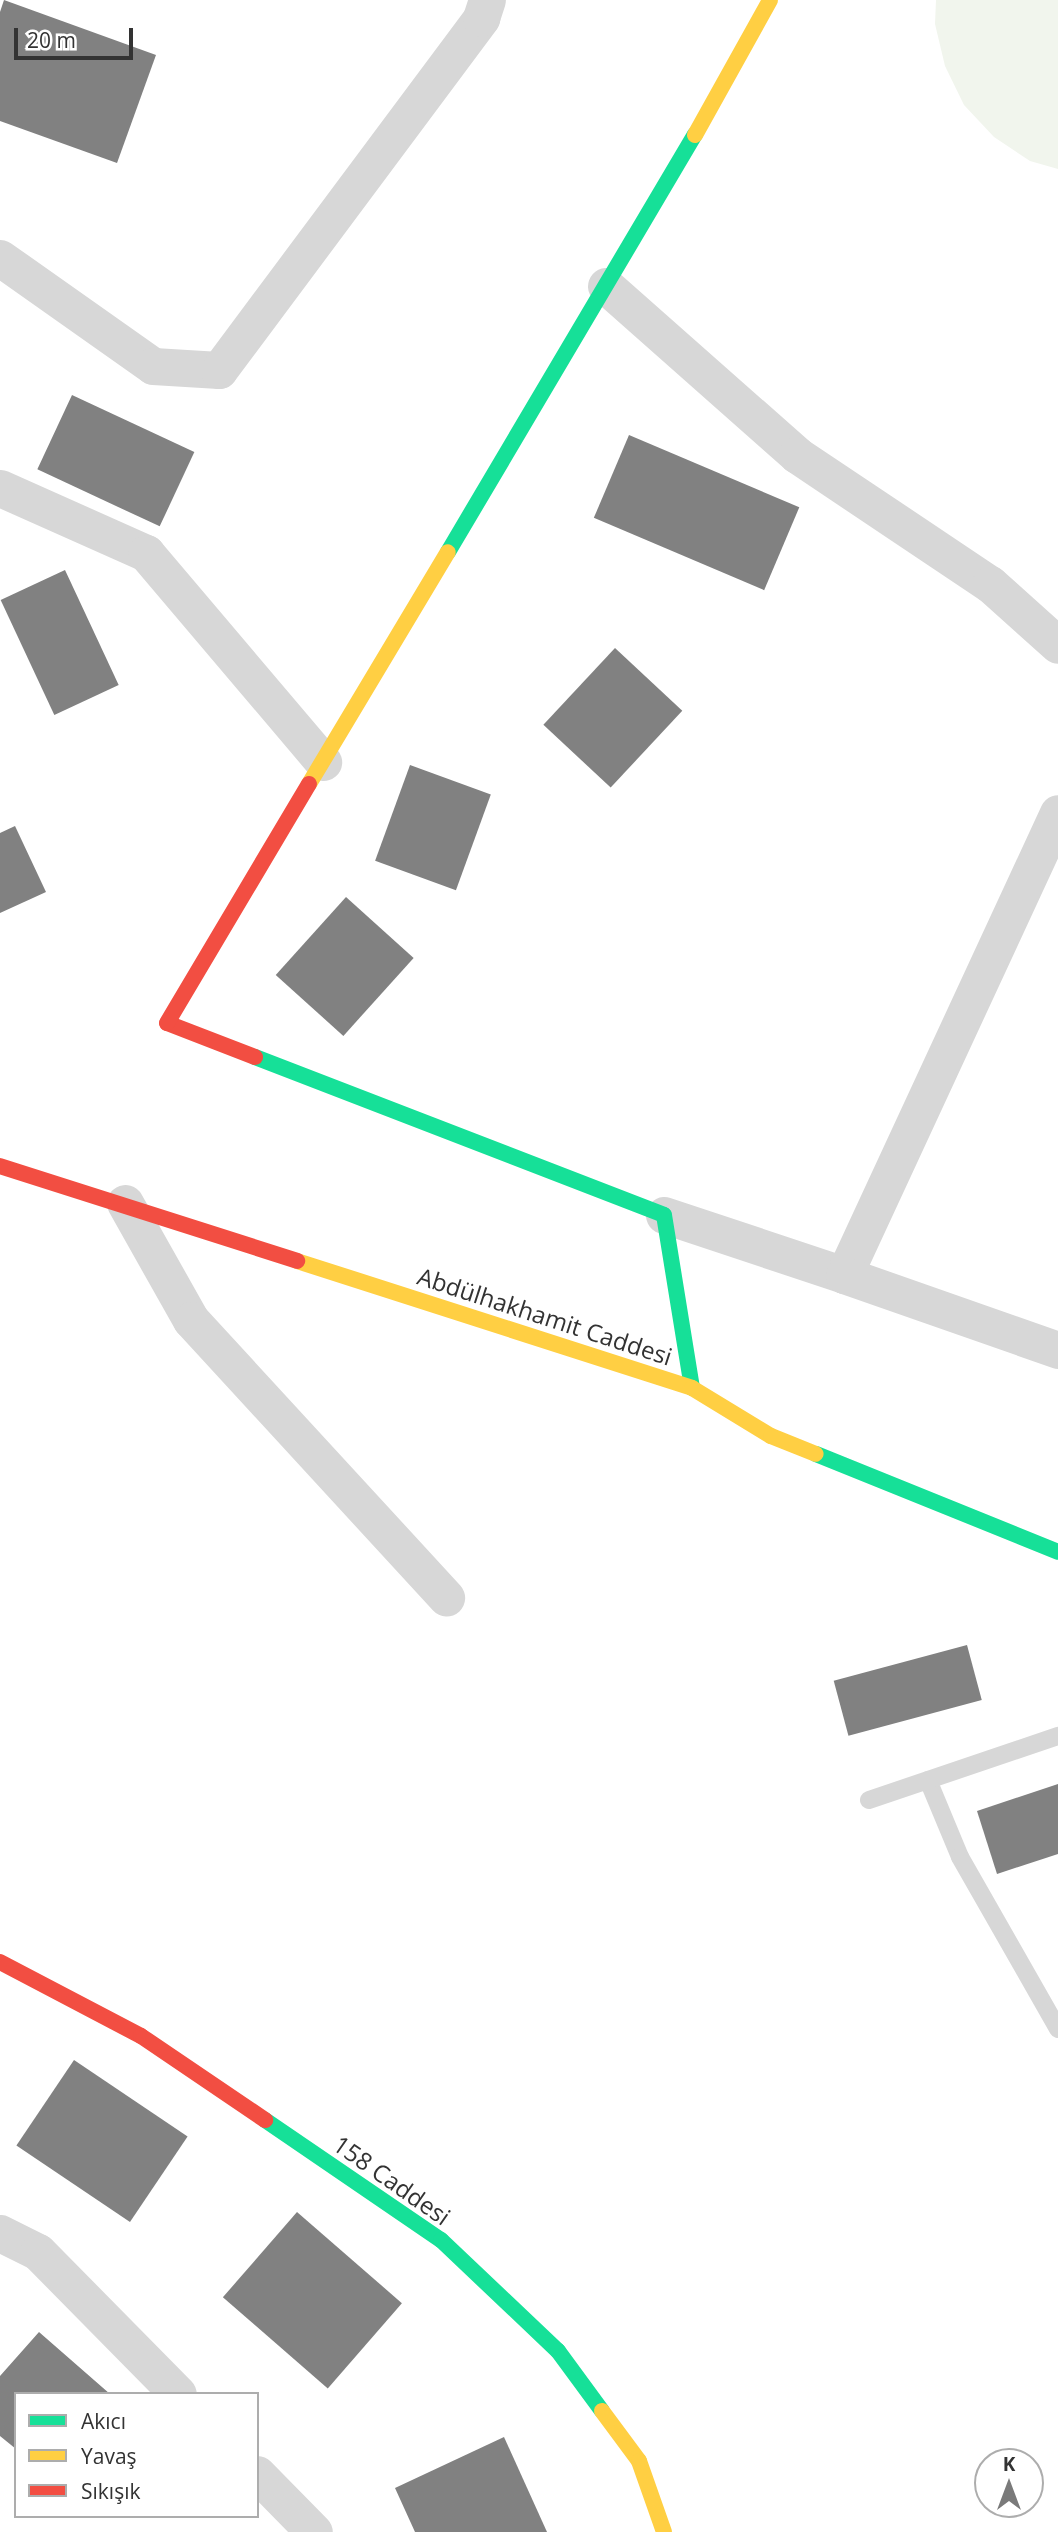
<!DOCTYPE html>
<meta charset="utf-8">
<style>
body{margin:0}
#map{position:relative;width:1058px;height:2532px;overflow:hidden;background:#fff;font-family:"Open Sans",sans-serif}
div>[style]{position:absolute}
[style*='--x']{left:calc(var(--x)*1px);top:calc(var(--y)*1px);width:calc(var(--w)*1px);rotate:calc(var(--a)*1deg)}
.green>*{inset:0;background:#f1f5ed}
.building>*{inset:0;background:#818181;transform-origin:0 0}
.lane>*{height:18px;margin:-9px;padding:0 9px;transform-origin:9px;border-radius:9px;background:#d7d7d7}
.street>*{height:37px;margin:-18.5px;padding:0 18.5px;transform-origin:18.5px;border-radius:18.5px;background:#d7d7d7}
.fast>*{height:16px;margin:-8px;padding:0 8px;transform-origin:8px;border-radius:8px;background:#16e098}
.slow>*{height:16px;margin:-8px;padding:0 8px;transform-origin:8px;border-radius:8px;background:#ffcf43}
.jam>*{height:16px;margin:-8px;padding:0 8px;transform-origin:8px;border-radius:8px;background:#f24e42}
span{translate:-50% -50%;white-space:nowrap;text-align:center;line-height:1.15;-webkit-text-stroke:7px #fff;paint-order:stroke}
.street-label{font-size:24px;color:#333}
.legend{position:absolute;left:14px;top:2392px;width:245px;height:126px;box-sizing:border-box;background:#fff;border:2px solid #adadad;margin:0;padding:9px 12px;list-style:none;font-size:21px;color:#333}
.legend li{display:flex;align-items:center;gap:14px;height:35px}
.legend b{width:35px;border:2px solid #adadad}
.north{position:absolute;left:974px;top:2448px;width:70px;height:70px;box-sizing:border-box;background:#fff;border:2px solid #adadad;border-radius:50%;rotate:0deg;font-size:19px;font-weight:700;line-height:28px;text-align:center;color:#333}
.north::after{content:'';display:block;margin:auto;width:24px;height:32px;background:#7a7a7a;clip-path:polygon(50% 0,100% 100%,50% 72%,0 100%)}
.scale{position:absolute;left:14px;top:28px;width:119px;height:32px;box-sizing:border-box;border:4px solid #333;border-top:0;padding-left:9px;font-size:21px;line-height:24px;white-space:nowrap;color:#333;-webkit-text-stroke:5px #fff;paint-order:stroke}
</style>
<div id="map">
<div class="green">
<i style="clip-path:polygon(936px 0,1058px 0,1058px 169px,1030px 161px,994px 137px,964px 105px,945px 66px,935px 24px)"></i>
</div>
<div class="building">
<i style="clip-path:polygon(4px 0,156px 55px,117px 163px,0 121px,0 12px)"></i>
<i style="left:72px;top:395px;width:135px;height:82px;rotate:25deg"></i>
<i style="left:629px;top:435px;width:185px;height:90px;rotate:23deg"></i>
<i style="left:65px;top:570px;width:127px;height:71px;rotate:65deg"></i>
<i style="left:615px;top:648px;width:92px;height:105px;rotate:43deg"></i>
<i style="left:410px;top:765px;width:86px;height:102px;rotate:20deg"></i>
<i style="clip-path:polygon(15px 826px,46px 892px,0 913px,0 833px)"></i>
<i style="left:346px;top:897px;width:91px;height:105px;rotate:42deg"></i>
<i style="left:967px;top:1645px;width:57px;height:138px;rotate:75deg"></i>
<i style="clip-path:polygon(1058px 1784px,1058px 1854px,997px 1874px,977px 1811px)"></i>
<i style="left:74px;top:2060px;width:137px;height:103px;rotate:34deg"></i>
<i style="left:297px;top:2212px;width:139px;height:113px;rotate:41deg"></i>
<i style="clip-path:polygon(39px 2332px,110px 2394px,16px 2394px,16px 2449px,0 2436px,0 2376px)"></i>
<i style="clip-path:polygon(504px 2437px,547px 2532px,415px 2532px,395px 2488px)"></i>
</div>
<div class="lane">
<i style="--x:928;--y:1780;--w:83;--a:67.4"></i>
<i style="--x:960;--y:1857;--w:198;--a:60.3"></i>
<i style="--x:869;--y:1800;--w:200;--a:-18.7"></i>
</div>
<div class="street">
<i style="--x:0;--y:258;--w:187;--a:35.2"></i>
<i style="--x:153;--y:366;--w:66;--a:3.5"></i>
<i style="--x:219;--y:370;--w:439;--a:-53.3"></i>
<i style="--x:481;--y:18;--w:19;--a:-72"></i>
<i style="--x:606;--y:286;--w:255;--a:41.5"></i>
<i style="--x:797;--y:455;--w:232;--a:33.8"></i>
<i style="--x:990;--y:584;--w:91;--a:41.9"></i>
<i style="--x:0;--y:488;--w:160;--a:24"></i>
<i style="--x:146;--y:553;--w:274;--a:49.7"></i>
<i style="--x:125;--y:1203;--w:134;--a:60.6"></i>
<i style="--x:191;--y:1320;--w:377;--a:47.4"></i>
<i style="--x:664;--y:1215;--w:190;--a:18.4"></i>
<i style="--x:844;--y:1275;--w:509;--a:-65.15"></i>
<i style="--x:844;--y:1275;--w:227;--a:19.3"></i>
<i style="--x:0;--y:2233;--w:42;--a:26.6"></i>
<i style="--x:38;--y:2252;--w:199;--a:45.4"></i>
<i style="--x:257;--y:2474;--w:81;--a:45.5"></i>
</div>
<div class="fast">
<i style="--x:448;--y:552;--w:485;--a:-59.4"></i>
<i style="--x:255;--y:1057;--w:438;--a:21.1"></i>
<i style="--x:664;--y:1215;--w:175;--a:80.8"></i>
<i style="--x:816;--y:1454;--w:261;--a:22"></i>
<i style="--x:265;--y:2120;--w:213;--a:34.3"></i>
<i style="--x:441;--y:2240;--w:161;--a:43.5"></i>
<i style="--x:558;--y:2351;--w:74;--a:53.7"></i>
</div>
<div class="slow">
<i style="--x:695;--y:135;--w:154;--a:-60.9"></i>
<i style="--x:309;--y:784;--w:270;--a:-59.1"></i>
<i style="--x:297;--y:1261;--w:415;--a:17.8"></i>
<i style="--x:692;--y:1388;--w:92;--a:31.3"></i>
<i style="--x:771;--y:1436;--w:48;--a:21.8"></i>
<i style="--x:602;--y:2411;--w:62;--a:53.5"></i>
<i style="--x:639;--y:2461;--w:75;--a:70.6"></i>
</div>
<div class="jam">
<i style="--x:255;--y:1057;--w:94;--a:-158.9"></i>
<i style="--x:167;--y:1023;--w:278;--a:-59.3"></i>
<i style="--x:0;--y:1166;--w:312;--a:17.7"></i>
<i style="--x:0;--y:1962;--w:159;--a:27.7"></i>
<i style="--x:141;--y:2036;--w:150;--a:34.1"></i>
</div>
<div class="street-label">
<span style="left:545px;top:1316px;rotate:18deg">Abdülhakhamit Caddesi</span>
<span style="left:392px;top:2180px;rotate:35deg">158 Caddesi</span>
</div>
<ul class="legend">
<li><b style="height:9px;background:#16e098"></b>Akıcı</li>
<li><b style="height:9px;background:#ffcf43"></b>Yavaş</li>
<li><b style="height:9px;background:#f24e42"></b>Sıkışık</li>
</ul>
<div class="north">K</div>
<div class="scale">20 m</div>
</div>
